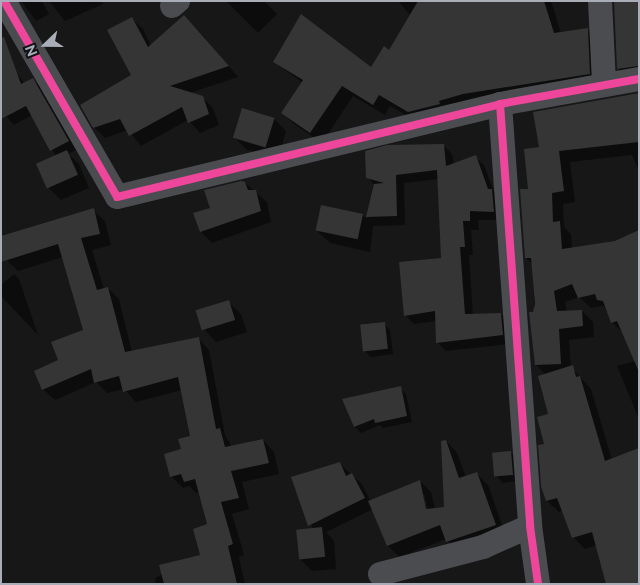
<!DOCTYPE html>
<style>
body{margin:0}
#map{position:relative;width:640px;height:585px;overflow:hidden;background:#171717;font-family:Raleway,sans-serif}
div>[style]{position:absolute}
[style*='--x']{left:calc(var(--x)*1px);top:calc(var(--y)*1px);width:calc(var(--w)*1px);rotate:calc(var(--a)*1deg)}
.shadow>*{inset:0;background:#0007}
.building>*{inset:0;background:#353536;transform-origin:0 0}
.minor>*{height:24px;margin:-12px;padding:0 12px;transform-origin:12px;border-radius:12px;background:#4b4c50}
.cycleway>*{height:8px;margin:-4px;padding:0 4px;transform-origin:4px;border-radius:4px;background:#ed469a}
span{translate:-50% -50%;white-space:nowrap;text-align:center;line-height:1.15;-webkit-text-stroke:5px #111113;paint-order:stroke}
.frame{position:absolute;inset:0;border:2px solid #a8adb8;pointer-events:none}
.north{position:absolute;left:20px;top:20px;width:50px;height:50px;-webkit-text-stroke:4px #111113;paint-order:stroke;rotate:248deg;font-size:14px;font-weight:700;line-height:20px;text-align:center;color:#a8adb8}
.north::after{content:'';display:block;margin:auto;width:18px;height:22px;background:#a8adb8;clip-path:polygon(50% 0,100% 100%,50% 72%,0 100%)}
</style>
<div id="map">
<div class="shadow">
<i style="clip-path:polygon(21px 1px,42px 1px,49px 14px,36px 21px)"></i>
<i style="clip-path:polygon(49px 1px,102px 1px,103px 4px,65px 21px)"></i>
<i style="clip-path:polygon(226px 1px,264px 1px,277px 14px,258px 33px)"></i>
<i style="clip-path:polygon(398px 1px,551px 1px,561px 33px,587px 29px,598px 40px,600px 85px,420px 123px,390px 106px,385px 115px,353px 96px,322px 143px,294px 124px,283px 113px,303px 83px,274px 62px,371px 68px,389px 52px,411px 16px)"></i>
<i style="clip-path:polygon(639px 1px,639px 79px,630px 80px,618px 68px)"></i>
<i style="clip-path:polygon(132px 19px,143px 29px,151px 46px,195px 27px,238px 77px,190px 93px,202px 97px,213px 108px,219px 125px,200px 133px,188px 120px,141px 146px,128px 130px,105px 138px,94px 127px,132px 76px)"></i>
<i style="clip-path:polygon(15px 71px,25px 84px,33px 80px,41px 88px,76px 150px,68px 154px,79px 164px,89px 188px,61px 200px,49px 188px,38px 164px,56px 156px,32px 115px,14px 125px,6px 116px)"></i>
<i style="clip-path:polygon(639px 94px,639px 171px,632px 155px,570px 162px,575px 202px,563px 204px,564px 227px,571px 234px,572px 249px,615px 242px,639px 232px,639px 419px,617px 366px,635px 361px,623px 333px,612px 322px,604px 306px,591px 308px,579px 297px,565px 302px,567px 312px,582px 311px,593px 322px,594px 337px,569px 340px,571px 367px,591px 389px,612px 460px,597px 545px,585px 549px,573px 537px,563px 510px,559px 512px,547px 501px,546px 445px,550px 415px,546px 375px,536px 365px,533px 265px,526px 258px,529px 190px,541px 149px)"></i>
<i style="clip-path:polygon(274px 119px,286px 131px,278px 158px,247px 150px,235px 138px)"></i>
<i style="clip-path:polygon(443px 145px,452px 154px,454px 165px,475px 157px,484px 165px,494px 192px,501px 199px,502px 220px,478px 220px,479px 230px,471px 230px,473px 255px,469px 255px,473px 315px,501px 314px,510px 323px,511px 344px,446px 351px,437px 342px,436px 321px,414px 324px,405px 315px,442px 260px,439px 179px,404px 183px,405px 225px,373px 226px,370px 252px,330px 243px,317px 231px,322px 206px,363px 215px,367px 219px,375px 185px,367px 177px)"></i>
<i style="clip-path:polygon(245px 183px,267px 202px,271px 222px,212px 243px,201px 232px,212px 209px)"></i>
<i style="clip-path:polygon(93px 210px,105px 221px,111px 245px,92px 250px,104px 289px,108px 288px,119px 299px,132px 352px,198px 338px,209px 350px,225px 435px,232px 447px,263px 440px,274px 452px,279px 474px,242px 482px,249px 509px,232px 514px,244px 555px,239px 557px,245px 584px,156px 584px,155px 578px,202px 556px,208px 525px,200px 492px,196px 493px,189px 486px,183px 488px,172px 477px,166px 455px,182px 450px,192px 436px,182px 390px,136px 402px,124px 389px,107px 393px,96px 382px,55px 400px,43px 389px,84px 330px,63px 257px,18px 271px,7px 260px)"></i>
<i style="clip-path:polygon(14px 274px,19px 279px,38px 335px,1px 296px,1px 285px)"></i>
<i style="clip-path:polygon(228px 302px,241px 314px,247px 332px,216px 342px,204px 329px)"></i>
<i style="clip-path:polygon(384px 324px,390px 330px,393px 354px,371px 357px,365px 351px)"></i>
<i style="clip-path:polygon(400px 388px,406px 394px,412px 422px,383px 428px,380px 425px,361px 433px,355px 427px,344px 400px)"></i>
<i style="clip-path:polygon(evenodd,446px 441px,457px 453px,466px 477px,476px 473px,488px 485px,506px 536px,459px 553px,446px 539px,400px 557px,388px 546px,373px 509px,326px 532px,334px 541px,336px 569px,312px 571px,299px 558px,313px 529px,293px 478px,340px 464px,362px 484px,371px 502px,420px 481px,431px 492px,435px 509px,445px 508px,446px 441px,422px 494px,424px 494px,429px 515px,426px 515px,422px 494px)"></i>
<i style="clip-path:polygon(510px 452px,517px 458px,518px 481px,503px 483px,496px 476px)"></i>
</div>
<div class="building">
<i style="clip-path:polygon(418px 1px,544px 1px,554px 33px,588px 28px,590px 74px,463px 94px,439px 101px,440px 104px,408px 112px,379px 95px,373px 105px,342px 86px,310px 133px,281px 113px,303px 80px,273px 62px,301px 14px,371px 67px,384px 46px,389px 50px)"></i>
<i style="clip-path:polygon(614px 1px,639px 1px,639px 66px,617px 69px)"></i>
<i style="clip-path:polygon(184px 15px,229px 66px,170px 86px,203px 96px,209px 114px,188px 123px,182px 107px,129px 136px,120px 119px,93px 128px,80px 105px,131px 75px,107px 30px,132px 17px,148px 47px)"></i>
<i style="clip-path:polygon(4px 37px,21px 84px,33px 78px,69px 141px,50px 151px,26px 106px,1px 119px,1px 38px)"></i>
<i style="clip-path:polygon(639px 93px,639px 142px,559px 151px,564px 191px,552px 193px,553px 222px,560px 221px,562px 249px,615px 241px,639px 230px,639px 372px,617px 321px,611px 323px,603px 301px,597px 300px,595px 294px,578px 298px,572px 284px,554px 291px,557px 311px,582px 310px,583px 326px,559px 329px,561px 364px,535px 365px,529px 312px,533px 312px,535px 304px,531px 258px,525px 258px,520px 189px,528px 189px,524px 149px,539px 147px,533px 112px)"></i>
<i style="left:242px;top:108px;width:34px;height:31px;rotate:17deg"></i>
<i style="clip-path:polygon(444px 144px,446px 166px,476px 155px,488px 189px,492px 189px,494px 212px,470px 211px,470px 221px,463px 221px,465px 247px,460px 247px,465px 314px,501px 313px,503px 335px,436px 343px,435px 311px,404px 316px,399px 262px,441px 258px,437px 170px,396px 175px,397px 216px,366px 217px,374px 184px,384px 183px,366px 178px,365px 151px,387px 145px)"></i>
<i style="left:67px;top:150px;width:27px;height:34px;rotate:66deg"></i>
<i style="clip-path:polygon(241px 181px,245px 182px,248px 190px,256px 190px,261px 211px,200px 232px,193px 213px,210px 208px,204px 190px)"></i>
<i style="left:321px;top:205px;width:43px;height:26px;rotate:12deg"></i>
<i style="clip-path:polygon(94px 208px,100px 234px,81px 238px,97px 290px,108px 287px,125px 352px,199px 337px,216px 429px,220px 428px,225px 447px,263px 439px,269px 463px,231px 471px,239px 498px,221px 502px,233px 544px,228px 546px,237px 584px,164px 584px,159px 565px,200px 555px,193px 529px,207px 524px,195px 479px,184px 482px,181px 474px,170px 477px,164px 454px,181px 449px,178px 439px,190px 436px,178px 377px,123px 392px,119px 376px,94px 383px,91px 369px,42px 390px,34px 371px,58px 360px,51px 342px,83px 330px,58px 244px,1px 262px,1px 236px)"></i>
<i style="left:229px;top:300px;width:21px;height:35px;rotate:73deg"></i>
<i style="left:385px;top:322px;width:27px;height:25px;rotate:84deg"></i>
<i style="clip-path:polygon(573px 365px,576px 377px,580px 376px,605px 461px,639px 448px,639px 584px,606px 584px,592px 532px,572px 538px,557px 498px,546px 501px,541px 486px,538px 445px,544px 444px,537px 417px,548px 414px,538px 376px)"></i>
<i style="clip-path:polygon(401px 386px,407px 416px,375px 423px,374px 419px,354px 427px,342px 399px)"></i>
<i style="clip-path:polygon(446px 440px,459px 478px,477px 472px,496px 525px,446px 542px,440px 525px,387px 546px,368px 501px,420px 480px,426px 509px,444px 507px,441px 441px)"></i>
<i style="left:511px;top:451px;width:24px;height:19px;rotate:85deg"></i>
<i style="clip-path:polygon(340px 462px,346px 476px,352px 473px,365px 498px,308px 526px,291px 477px)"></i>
<i style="left:322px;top:527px;width:30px;height:26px;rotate:84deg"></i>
</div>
<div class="minor">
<i style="--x:4;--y:1;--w:226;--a:60"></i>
<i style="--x:117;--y:197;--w:394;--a:-13.6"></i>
<i style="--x:500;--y:104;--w:141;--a:-10.2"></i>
<i style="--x:600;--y:1;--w:83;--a:87.2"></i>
<i style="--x:172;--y:6;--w:8;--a:-40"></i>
<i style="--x:500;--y:104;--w:423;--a:85.9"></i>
<i style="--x:530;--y:526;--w:59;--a:82.1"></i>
<i style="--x:380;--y:574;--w:106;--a:-14.7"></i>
<i style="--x:483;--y:547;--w:51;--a:-24.1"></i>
</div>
<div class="cycleway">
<i style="--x:4;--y:1;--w:226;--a:60"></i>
<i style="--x:117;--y:197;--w:394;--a:-13.6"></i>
<i style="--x:500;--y:104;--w:141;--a:-10.2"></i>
<i style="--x:500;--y:104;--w:423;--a:85.9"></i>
<i style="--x:530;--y:526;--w:59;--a:82.1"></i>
</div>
<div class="frame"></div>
<div class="north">N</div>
</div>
